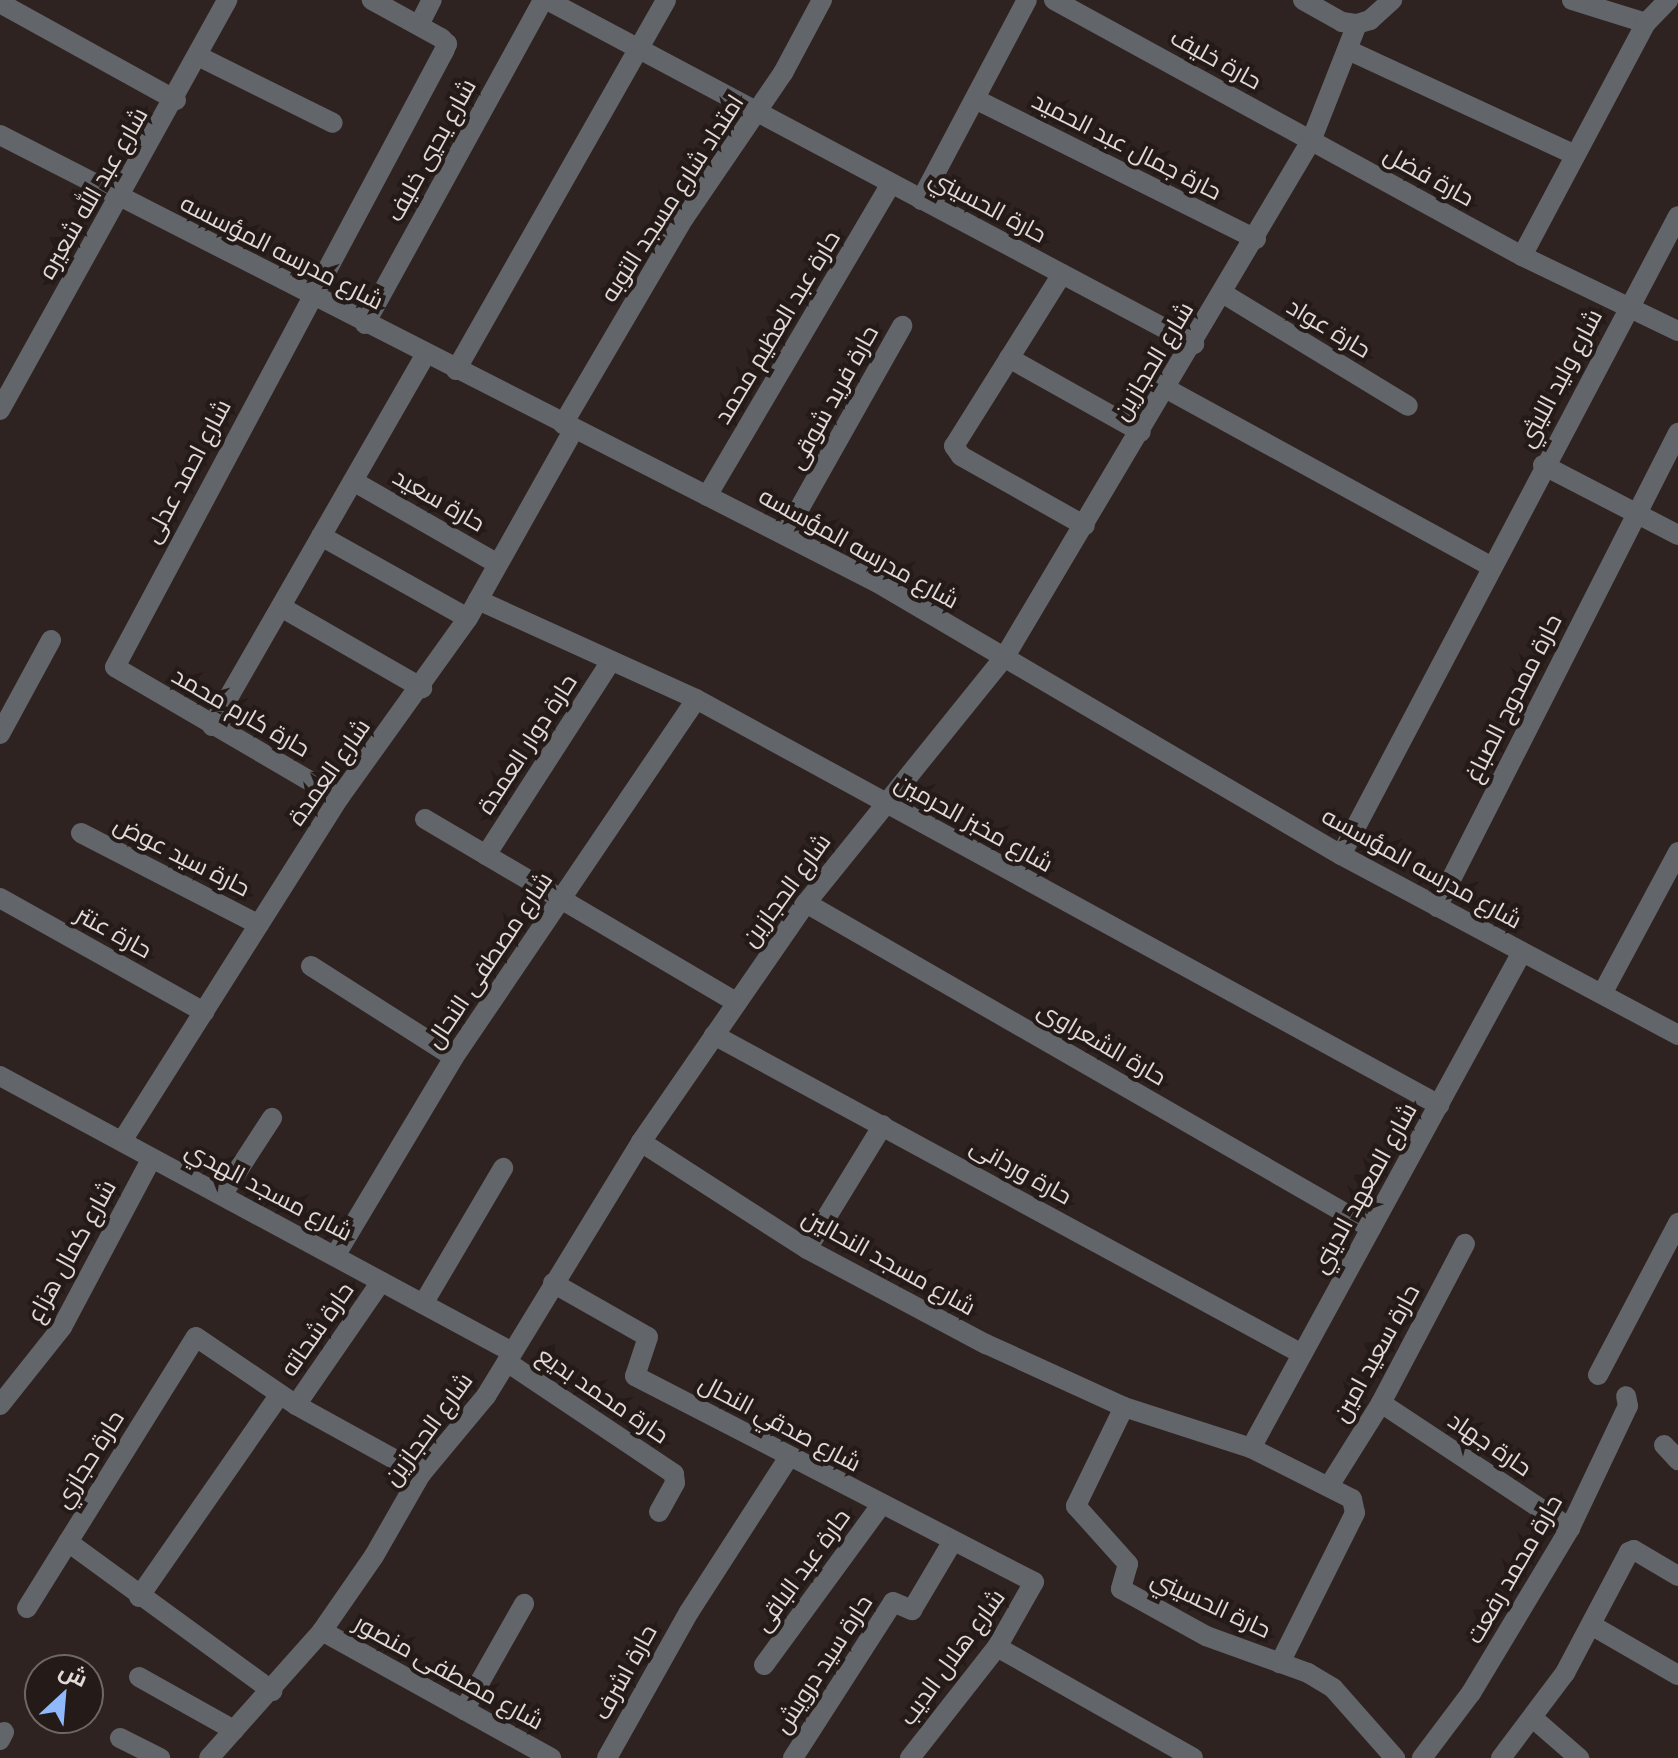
<!DOCTYPE html>
<meta charset="utf-8">
<style>
body{margin:0}
#map{position:relative;width:1678px;height:1758px;overflow:hidden;background:#2e2320;font-family:"Public Sans",Cairo,sans-serif}
div>[style]{position:absolute}
[style*='--x']{left:calc(var(--x)*1px);top:calc(var(--y)*1px);width:calc(var(--w)*1px);rotate:calc(var(--a)*1deg)}
.minor>*{height:20px;margin:-10px;padding:0 10px;transform-origin:10px;border-radius:10px;background:#626569}
span{translate:-50% -50%;white-space:nowrap;text-align:center;line-height:1.15;-webkit-text-stroke:8px #241a17;paint-order:stroke}
.street-label{font-size:24px;color:#e1dad8}
.north{position:absolute;left:24px;top:1654px;width:80px;height:80px;box-sizing:border-box;background:#241a17;border:2px solid #706764;border-radius:50%;rotate:26deg;font-size:22px;font-weight:700;line-height:32px;text-align:center;color:#e1dad8}
.north::after{content:'';display:block;margin:auto;width:28px;height:36px;background:#8fb8fd;clip-path:polygon(50% 0,100% 100%,50% 72%,0 100%)}
</style>
<div id="map">
<div class="minor">
<i style="--x:547;--y:0;--w:733;--a:28"></i>
<i style="--x:1054;--y:0;--w:533;--a:28.68"></i>
<i style="--x:1522;--y:256;--w:173;--a:25.7"></i>
<i style="--x:1303;--y:0;--w:45;--a:29.4"></i>
<i style="--x:1342;--y:22;--w:15;--a:8"></i>
<i style="--x:1357;--y:24;--w:14;--a:-17"></i>
<i style="--x:1370;--y:20;--w:30;--a:-42"></i>
<i style="--x:1572;--y:0;--w:77;--a:17.3"></i>
<i style="--x:0;--y:3;--w:201;--a:28.9"></i>
<i style="--x:419;--y:25;--w:28;--a:-63"></i>
<i style="--x:1348;--y:50;--w:250;--a:24.8"></i>
<i style="--x:200;--y:57;--w:148;--a:26.4"></i>
<i style="--x:975;--y:99;--w:314;--a:26.5"></i>
<i style="--x:0;--y:135;--w:983;--a:27.03"></i>
<i style="--x:876;--y:582;--w:539;--a:30.42"></i>
<i style="--x:1341;--y:855;--w:382;--a:28.1"></i>
<i style="--x:921;--y:200;--w:226;--a:-62.1"></i>
<i style="--x:1522;--y:256;--w:264;--a:-62"></i>
<i style="--x:1646;--y:23;--w:32;--a:-46"></i>
<i style="--x:1062;--y:274;--w:203;--a:122.1"></i>
<i style="--x:954;--y:446;--w:12;--a:55"></i>
<i style="--x:961;--y:456;--w:142;--a:29.4"></i>
<i style="--x:1224;--y:294;--w:215;--a:31.3"></i>
<i style="--x:365;--y:324;--w:370;--a:-61.2"></i>
<i style="--x:1009;--y:358;--w:151;--a:29.3"></i>
<i style="--x:456;--y:370;--w:425;--a:-60.4"></i>
<i style="--x:1167;--y:389;--w:368;--a:28.7"></i>
<i style="--x:0;--y:410;--w:469;--a:-61"></i>
<i style="--x:563;--y:424;--w:239;--a:-59.6"></i>
<i style="--x:684;--y:218;--w:176;--a:-55.7"></i>
<i style="--x:783;--y:73;--w:83;--a:-61.9"></i>
<i style="--x:1543;--y:465;--w:152;--a:27.4"></i>
<i style="--x:353;--y:481;--w:167;--a:29.8"></i>
<i style="--x:707;--y:496;--w:362;--a:-59.5"></i>
<i style="--x:785;--y:534;--w:239;--a:-60.6"></i>
<i style="--x:321;--y:536;--w:168;--a:29.2"></i>
<i style="--x:478;--y:600;--w:239;--a:24.4"></i>
<i style="--x:696;--y:699;--w:847;--a:28.65"></i>
<i style="--x:281;--y:607;--w:163;--a:29.9"></i>
<i style="--x:212;--y:726;--w:429;--a:-60.1"></i>
<i style="--x:0;--y:734;--w:107;--a:-61.5"></i>
<i style="--x:339;--y:798;--w:259;--a:-149.7"></i>
<i style="--x:115;--y:667;--w:698;--a:-61.89"></i>
<i style="--x:444;--y:51;--w:8;--a:-67"></i>
<i style="--x:447;--y:44;--w:8;--a:-135"></i>
<i style="--x:441;--y:38;--w:79;--a:-151.2"></i>
<i style="--x:425;--y:819;--w:362;--a:30.5"></i>
<i style="--x:81;--y:833;--w:200;--a:27.3"></i>
<i style="--x:486;--y:855;--w:231;--a:-57.2"></i>
<i style="--x:1341;--y:855;--w:722;--a:-62.19"></i>
<i style="--x:0;--y:898;--w:234;--a:29.2"></i>
<i style="--x:806;--y:903;--w:652;--a:29.91"></i>
<i style="--x:1437;--y:907;--w:532;--a:-63.05"></i>
<i style="--x:311;--y:966;--w:169;--a:32.5"></i>
<i style="--x:1602;--y:994;--w:161;--a:-61.8"></i>
<i style="--x:714;--y:1035;--w:669;--a:28.48"></i>
<i style="--x:0;--y:1076;--w:582;--a:28.33"></i>
<i style="--x:122;--y:1141;--w:406;--a:-57.7"></i>
<i style="--x:339;--y:798;--w:221;--a:-54.4"></i>
<i style="--x:468;--y:618;--w:217;--a:-60.7"></i>
<i style="--x:641;--y:1142;--w:197;--a:32.8"></i>
<i style="--x:807;--y:1249;--w:203;--a:28"></i>
<i style="--x:986;--y:1344;--w:152;--a:24.5"></i>
<i style="--x:1124;--y:1407;--w:133;--a:17.9"></i>
<i style="--x:1251;--y:1448;--w:113;--a:26.8"></i>
<i style="--x:1352;--y:1499;--w:14;--a:78"></i>
<i style="--x:1355;--y:1513;--w:168;--a:116.6"></i>
<i style="--x:222;--y:1195;--w:92;--a:-57"></i>
<i style="--x:807;--y:1249;--w:145;--a:-58.5"></i>
<i style="--x:335;--y:1256;--w:232;--a:-59.1"></i>
<i style="--x:454;--y:1057;--w:432;--a:-55.9"></i>
<i style="--x:553;--y:1283;--w:109;--a:29.6"></i>
<i style="--x:648;--y:1337;--w:41;--a:108.4"></i>
<i style="--x:635;--y:1376;--w:449;--a:27.3"></i>
<i style="--x:1034;--y:1582;--w:75;--a:119.6"></i>
<i style="--x:997;--y:1647;--w:141;--a:128.1"></i>
<i style="--x:423;--y:1304;--w:158;--a:-59.5"></i>
<i style="--x:507;--y:1362;--w:201;--a:33.8"></i>
<i style="--x:674;--y:1474;--w:9;--a:84"></i>
<i style="--x:675;--y:1483;--w:33;--a:119"></i>
<i style="--x:1598;--y:1375;--w:172;--a:-62.2"></i>
<i style="--x:1381;--y:1403;--w:227;--a:33.5"></i>
<i style="--x:0;--y:1405;--w:100;--a:-51.5"></i>
<i style="--x:62;--y:1327;--w:191;--a:-62"></i>
<i style="--x:296;--y:1405;--w:150;--a:-55.4"></i>
<i style="--x:1124;--y:1407;--w:110;--a:115.9"></i>
<i style="--x:1076;--y:1506;--w:78;--a:48.1"></i>
<i style="--x:1128;--y:1564;--w:26;--a:106"></i>
<i style="--x:1121;--y:1589;--w:97;--a:28.9"></i>
<i style="--x:1206;--y:1636;--w:109;--a:19.9"></i>
<i style="--x:1308;--y:1673;--w:29;--a:31"></i>
<i style="--x:1333;--y:1688;--w:94;--a:48.5"></i>
<i style="--x:1664;--y:1445;--w:21;--a:47"></i>
<i style="--x:1251;--y:1448;--w:565;--a:-61.35"></i>
<i style="--x:1329;--y:1486;--w:98;--a:-57.9"></i>
<i style="--x:1381;--y:1403;--w:180;--a:-62.2"></i>
<i style="--x:68;--y:1542;--w:253;--a:36.1"></i>
<i style="--x:139;--y:1597;--w:247;--a:-55.2"></i>
<i style="--x:27;--y:1608;--w:319;--a:-58.1"></i>
<i style="--x:196;--y:1337;--w:121;--a:34.2"></i>
<i style="--x:296;--y:1405;--w:143;--a:28.9"></i>
<i style="--x:1593;--y:1626;--w:98;--a:30"></i>
<i style="--x:322;--y:1631;--w:262;--a:29"></i>
<i style="--x:997;--y:1647;--w:225;--a:29.5"></i>
<i style="--x:764;--y:1665;--w:198;--a:-53.8"></i>
<i style="--x:139;--y:1677;--w:109;--a:29.2"></i>
<i style="--x:464;--y:1710;--w:122;--a:-60.5"></i>
<i style="--x:1534;--y:1719;--w:60;--a:40.9"></i>
<i style="--x:120;--y:1738;--w:45;--a:26.6"></i>
<i style="--x:0;--y:1740;--w:9;--a:-63"></i>
<i style="--x:209;--y:1758;--w:170;--a:-48.3"></i>
<i style="--x:322;--y:1631;--w:91;--a:-55.3"></i>
<i style="--x:374;--y:1556;--w:95;--a:-60.2"></i>
<i style="--x:421;--y:1474;--w:102;--a:-50.2"></i>
<i style="--x:486;--y:1396;--w:298;--a:-58.6"></i>
<i style="--x:641;--y:1142;--w:290;--a:-55.4"></i>
<i style="--x:806;--y:903;--w:315;--a:-51.1"></i>
<i style="--x:1004;--y:658;--w:601;--a:-59.3"></i>
<i style="--x:1311;--y:141;--w:126;--a:-68.5"></i>
<i style="--x:607;--y:1758;--w:167;--a:-60.7"></i>
<i style="--x:689;--y:1612;--w:184;--a:-57.2"></i>
<i style="--x:793;--y:1758;--w:185;--a:-57.3"></i>
<i style="--x:893;--y:1602;--w:21;--a:23"></i>
<i style="--x:912;--y:1610;--w:80;--a:-59.3"></i>
<i style="--x:1422;--y:1758;--w:81;--a:-53"></i>
<i style="--x:1471;--y:1693;--w:192;--a:-59"></i>
<i style="--x:1570;--y:1528;--w:135;--a:-64.6"></i>
<i style="--x:1628;--y:1406;--w:10;--a:-101"></i>
<i style="--x:1501;--y:1758;--w:106;--a:-53"></i>
<i style="--x:1565;--y:1673;--w:137;--a:-62.1"></i>
<i style="--x:1629;--y:1552;--w:5;--a:-22"></i>
<i style="--x:1634;--y:1550;--w:51;--a:30.6"></i>
</div>
<div class="street-label">
<span style="left:1216px;top:59px;rotate:29deg">حارة خليف</span>
<span style="left:1127px;top:146px;rotate:27deg">حارة جمال عبد الحميد</span>
<span style="left:431px;top:150px;rotate:-61deg">شارع يحيي خليف</span>
<span style="left:1429px;top:176px;rotate:29deg">حارة فضل</span>
<span style="left:93px;top:193px;rotate:-60deg">شارع عبد الله شعيره</span>
<span style="left:672px;top:198px;rotate:-57deg">امتداد شارع مسجد التوبه</span>
<span style="left:988px;top:206px;rotate:28deg">حارة الحسيني</span>
<span style="left:282px;top:252px;rotate:27deg">شارع مدرسه المؤسسه</span>
<span style="left:777px;top:327px;rotate:-59deg">حارة عبد العظيم محمد</span>
<span style="left:1329px;top:328px;rotate:31deg">حارة عواد</span>
<span style="left:1153px;top:361px;rotate:-59deg">شارع الحجازين</span>
<span style="left:1560px;top:378px;rotate:-62deg">شارع وليد الليثي</span>
<span style="left:833px;top:397px;rotate:-61deg">حارة فريد شوقى</span>
<span style="left:187px;top:471px;rotate:-62deg">شارع احمد عدلى</span>
<span style="left:439px;top:500px;rotate:30deg">حارة سعيد</span>
<span style="left:859px;top:548px;rotate:29deg">شارع مدرسه المؤسسه</span>
<span style="left:1513px;top:698px;rotate:-63deg">حارة ممدوح الصباغ</span>
<span style="left:241px;top:712px;rotate:30deg">حارة كارم محمد</span>
<span style="left:527px;top:744px;rotate:-57deg">حارة دوار العمدة</span>
<span style="left:329px;top:772px;rotate:-55deg">شارع العمدة</span>
<span style="left:974px;top:823px;rotate:29deg">شارع مخبز الحرمين</span>
<span style="left:182px;top:856px;rotate:27deg">حارة سيد عوض</span>
<span style="left:1422px;top:868px;rotate:29deg">شارع مدرسه المؤسسه</span>
<span style="left:786px;top:890px;rotate:-54deg">شارع الحجازين</span>
<span style="left:114px;top:932px;rotate:29deg">حارة عنتر</span>
<span style="left:489px;top:960px;rotate:-56deg">شارع مصطفى النحال</span>
<span style="left:1102px;top:1043px;rotate:30deg">حارة الشعراوى</span>
<span style="left:1021px;top:1171px;rotate:29deg">حارة وردانى</span>
<span style="left:1364px;top:1188px;rotate:-61deg">شارع المعهد الديني</span>
<span style="left:269px;top:1191px;rotate:28deg">شارع مسجد الهدي</span>
<span style="left:71px;top:1251px;rotate:-61deg">شارع كمال هزاع</span>
<span style="left:889px;top:1262px;rotate:29deg">شارع مسجد النحالين</span>
<span style="left:317px;top:1329px;rotate:-55deg">حارة شحاته</span>
<span style="left:1376px;top:1353px;rotate:-61deg">حارة سعيد امين</span>
<span style="left:603px;top:1395px;rotate:34deg">حارة محمد بديع</span>
<span style="left:780px;top:1423px;rotate:28deg">شارع صدقي النحال</span>
<span style="left:428px;top:1429px;rotate:-54deg">شارع الحجازين</span>
<span style="left:1490px;top:1444px;rotate:34deg">حارة جهاد</span>
<span style="left:89px;top:1459px;rotate:-58deg">حارة حجازي</span>
<span style="left:1514px;top:1569px;rotate:-60deg">حارة محمد رفعت</span>
<span style="left:802px;top:1570px;rotate:-54deg">حارة عبد الباقى</span>
<span style="left:1211px;top:1604px;rotate:25deg">حارة الحسيني</span>
<span style="left:952px;top:1657px;rotate:-54deg">شارع هلال الديب</span>
<span style="left:823px;top:1664px;rotate:-57deg">حارة سيد درويش</span>
<span style="left:449px;top:1672px;rotate:29deg">شارع مصطفى منصور</span>
<span style="left:625px;top:1672px;rotate:-61deg">حارة اشرف</span>
</div>
<div class="north">ش</div>
</div>
